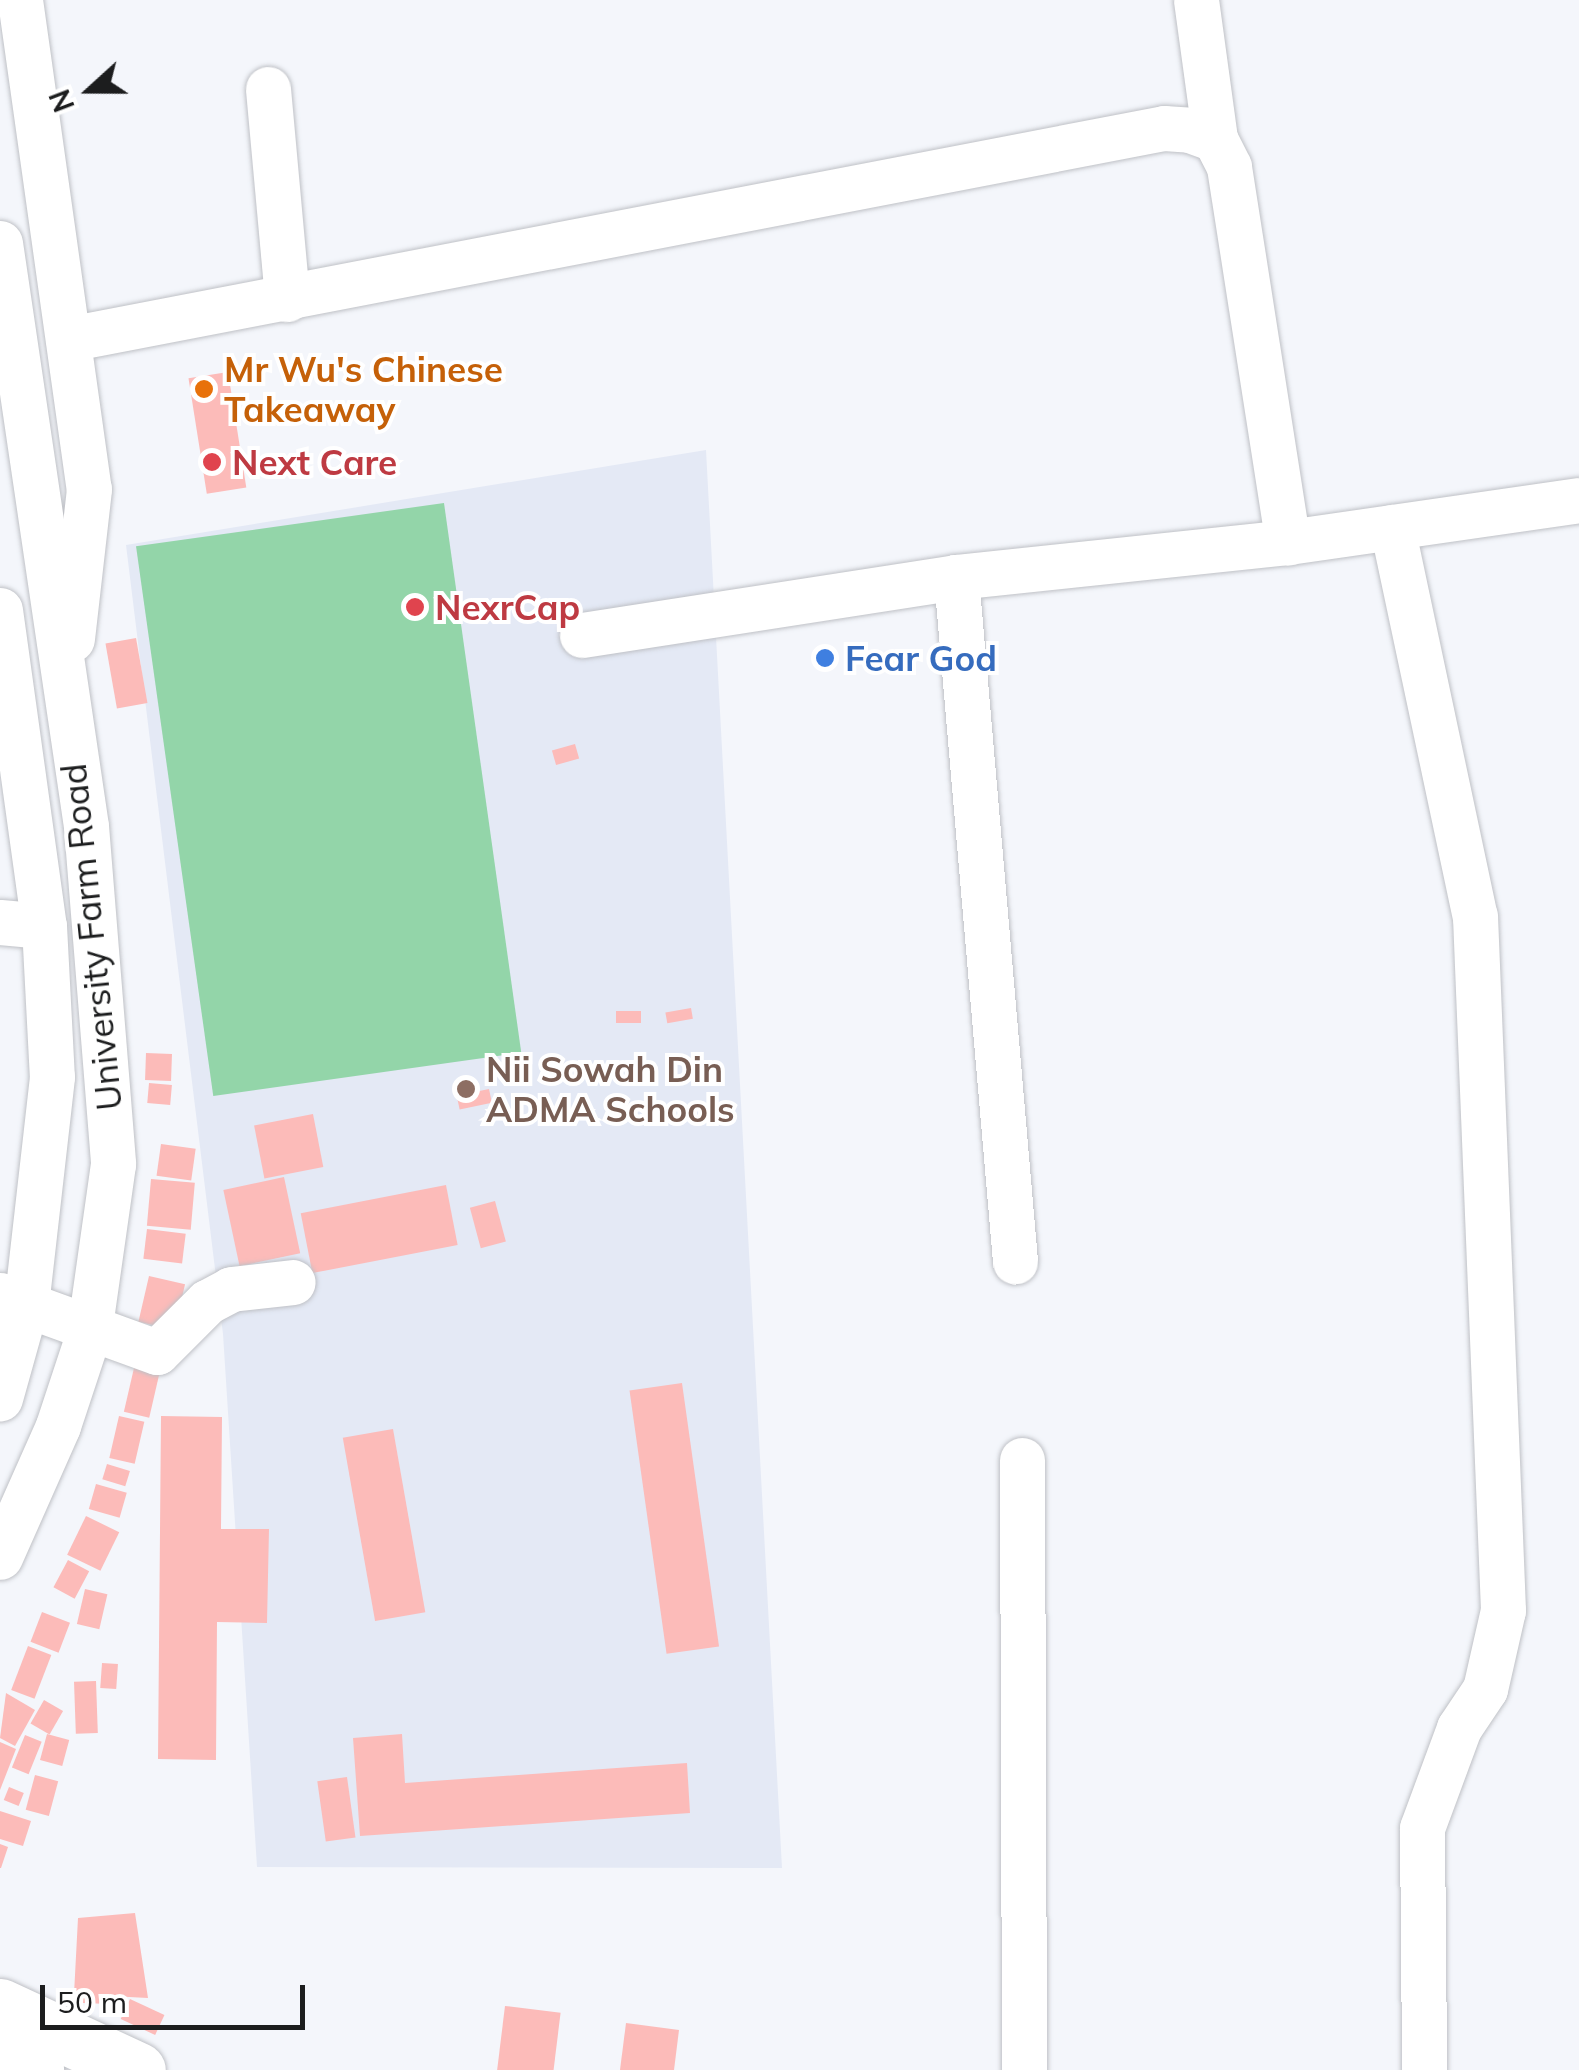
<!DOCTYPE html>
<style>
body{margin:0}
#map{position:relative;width:1579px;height:2070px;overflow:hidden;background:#f4f6fb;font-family:Mulish,sans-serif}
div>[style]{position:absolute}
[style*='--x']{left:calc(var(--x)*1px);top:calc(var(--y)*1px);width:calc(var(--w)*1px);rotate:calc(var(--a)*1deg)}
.built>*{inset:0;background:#e4e9f5}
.green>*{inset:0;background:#93d5a9;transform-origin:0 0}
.building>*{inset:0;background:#fcbbb9;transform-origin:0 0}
.roads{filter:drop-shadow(0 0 2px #bfc1c6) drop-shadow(0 0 2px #bfc1c6)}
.minor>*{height:45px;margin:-22.5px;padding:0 22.5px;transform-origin:22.5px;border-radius:22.5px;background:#fff}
.major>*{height:55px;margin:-27.5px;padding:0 27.5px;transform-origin:27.5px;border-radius:27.5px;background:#fff}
.dots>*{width:28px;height:28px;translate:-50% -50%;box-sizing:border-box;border:5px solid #fff;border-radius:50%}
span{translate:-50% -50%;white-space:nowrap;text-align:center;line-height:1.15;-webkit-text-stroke:8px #fff;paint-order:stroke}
.food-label{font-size:35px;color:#c56008;font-weight:700}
.left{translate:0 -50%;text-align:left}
.health-label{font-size:35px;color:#be3a42;font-weight:700}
.shop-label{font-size:35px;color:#366cbe;font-weight:700}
.street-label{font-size:35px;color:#1c1d1e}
.education-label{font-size:35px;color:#785e54;font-weight:700}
.north{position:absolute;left:40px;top:40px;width:100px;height:100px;-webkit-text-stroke:8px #fff;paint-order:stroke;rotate:249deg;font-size:28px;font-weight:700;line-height:40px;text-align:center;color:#1c1d1e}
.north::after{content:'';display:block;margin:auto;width:35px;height:45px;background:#1c1d1e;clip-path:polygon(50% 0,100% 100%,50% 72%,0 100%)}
.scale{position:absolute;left:40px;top:1985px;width:265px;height:45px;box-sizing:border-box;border:5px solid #1c1d1e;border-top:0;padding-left:12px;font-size:30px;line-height:35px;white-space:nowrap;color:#1c1d1e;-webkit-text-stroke:8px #fff;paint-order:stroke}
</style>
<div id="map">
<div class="built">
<i style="clip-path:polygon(706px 450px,782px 1868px,257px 1867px,223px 1334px,126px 545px)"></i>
</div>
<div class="green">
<i style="left:444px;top:503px;width:555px;height:311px;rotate:82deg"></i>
</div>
<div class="building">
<i style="left:228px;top:372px;width:117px;height:40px;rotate:81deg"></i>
<i style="left:136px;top:638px;width:66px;height:31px;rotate:80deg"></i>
<i style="left:575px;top:744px;width:15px;height:24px;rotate:74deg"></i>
<i style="left:691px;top:1008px;width:11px;height:26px;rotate:80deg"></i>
<i style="left:641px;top:1011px;width:12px;height:25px;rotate:90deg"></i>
<i style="left:146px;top:1053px;width:26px;height:27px;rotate:2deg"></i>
<i style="left:149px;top:1083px;width:23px;height:20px;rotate:5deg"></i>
<i style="left:489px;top:1089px;width:14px;height:33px;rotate:78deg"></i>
<i style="left:313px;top:1114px;width:54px;height:60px;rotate:79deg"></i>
<i style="left:161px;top:1144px;width:35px;height:32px;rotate:8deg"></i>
<i style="left:284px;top:1177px;width:78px;height:62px;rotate:78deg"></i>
<i style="left:151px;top:1179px;width:44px;height:47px;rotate:5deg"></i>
<i style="left:446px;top:1185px;width:61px;height:148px;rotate:79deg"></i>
<i style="left:495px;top:1201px;width:42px;height:26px;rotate:75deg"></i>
<i style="left:147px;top:1229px;width:39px;height:30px;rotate:7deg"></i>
<i style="left:149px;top:1276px;width:37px;height:47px;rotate:13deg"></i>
<i style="left:134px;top:1368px;width:26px;height:45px;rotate:13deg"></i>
<i style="left:682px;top:1383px;width:266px;height:53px;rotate:82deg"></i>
<i style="left:119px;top:1416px;width:26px;height:43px;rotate:13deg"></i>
<i style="clip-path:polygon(161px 1416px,222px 1417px,221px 1529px,269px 1529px,267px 1623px,217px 1622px,216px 1760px,158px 1759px)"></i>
<i style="left:393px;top:1429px;width:186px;height:51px;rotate:80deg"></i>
<i style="left:107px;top:1464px;width:24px;height:16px;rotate:17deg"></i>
<i style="left:96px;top:1484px;width:32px;height:26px;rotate:16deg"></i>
<i style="left:86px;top:1516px;width:37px;height:43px;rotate:26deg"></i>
<i style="left:68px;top:1560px;width:24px;height:31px;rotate:28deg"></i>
<i style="left:85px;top:1589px;width:23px;height:36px;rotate:13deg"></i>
<i style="left:42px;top:1612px;width:30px;height:32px;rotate:21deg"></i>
<i style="left:28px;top:1646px;width:25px;height:47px;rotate:21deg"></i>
<i style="left:102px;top:1663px;width:16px;height:25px;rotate:4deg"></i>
<i style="left:96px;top:1681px;width:52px;height:22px;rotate:88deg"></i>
<i style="clip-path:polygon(6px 1693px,35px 1710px,15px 1746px,0 1738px)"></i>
<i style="left:44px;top:1700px;width:22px;height:27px;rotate:30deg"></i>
<i style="left:47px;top:1734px;width:23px;height:27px;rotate:15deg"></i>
<i style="clip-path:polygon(402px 1734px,405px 1783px,687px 1763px,690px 1813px,360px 1836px,353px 1738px)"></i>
<i style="left:25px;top:1735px;width:18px;height:35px;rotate:22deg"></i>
<i style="clip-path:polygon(0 1742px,16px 1749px,0 1790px)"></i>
<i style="left:35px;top:1775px;width:24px;height:36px;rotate:15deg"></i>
<i style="left:347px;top:1777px;width:61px;height:30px;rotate:82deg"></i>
<i style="left:9px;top:1787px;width:16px;height:14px;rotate:22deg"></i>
<i style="clip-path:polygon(0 1811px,31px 1821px,23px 1846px,0 1839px)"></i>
<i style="clip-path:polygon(0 1844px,8px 1847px,1px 1868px,0 1868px)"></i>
<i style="clip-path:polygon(135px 1913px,148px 1998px,110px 1996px,109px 2004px,83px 2003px,83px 1995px,74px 1994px,78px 1918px)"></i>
<i style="left:130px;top:1999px;width:38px;height:22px;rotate:25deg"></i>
<i style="left:505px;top:2006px;width:56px;height:65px;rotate:7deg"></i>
<i style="clip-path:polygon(626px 2023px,679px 2030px,674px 2070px,620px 2070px)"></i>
</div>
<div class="roads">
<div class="minor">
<i style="--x:20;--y:0;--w:494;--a:82"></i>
<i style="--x:89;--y:489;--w:151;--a:96.5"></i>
<i style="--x:1196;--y:0;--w:140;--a:82.2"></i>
<i style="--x:268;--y:89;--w:211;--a:84.8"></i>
<i style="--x:0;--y:243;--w:589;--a:81.61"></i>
<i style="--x:86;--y:826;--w:339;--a:85.4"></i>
<i style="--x:113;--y:1164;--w:170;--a:98.1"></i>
<i style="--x:89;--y:1332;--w:99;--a:108.3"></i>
<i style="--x:58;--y:1426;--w:143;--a:113.9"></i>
<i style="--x:68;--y:339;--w:1116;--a:-10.9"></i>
<i style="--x:1164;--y:128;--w:26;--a:4"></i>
<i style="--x:1190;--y:130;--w:27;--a:20"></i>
<i style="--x:1215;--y:139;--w:31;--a:63"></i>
<i style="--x:1229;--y:167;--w:380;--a:81.1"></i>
<i style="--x:1392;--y:527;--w:398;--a:78"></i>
<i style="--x:1475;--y:916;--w:695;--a:87.69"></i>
<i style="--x:1503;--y:1610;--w:81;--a:102.8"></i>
<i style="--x:1485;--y:1689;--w:47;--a:123.7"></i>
<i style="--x:1459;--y:1728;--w:107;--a:110.3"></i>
<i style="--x:1422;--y:1828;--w:242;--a:89.5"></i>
<i style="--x:956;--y:577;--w:687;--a:85.07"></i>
<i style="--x:0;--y:610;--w:319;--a:82.1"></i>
<i style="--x:44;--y:926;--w:151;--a:87"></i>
<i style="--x:52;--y:1077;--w:229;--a:96.5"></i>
<i style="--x:26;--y:1305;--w:97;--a:105.6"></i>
<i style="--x:582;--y:635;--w:378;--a:-8.8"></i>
<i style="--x:956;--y:577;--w:334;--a:-6"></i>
<i style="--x:1288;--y:542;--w:294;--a:-8.2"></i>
<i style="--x:0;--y:922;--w:44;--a:5.2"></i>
<i style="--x:0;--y:1295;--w:167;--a:20"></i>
<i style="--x:157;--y:1352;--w:71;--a:-45"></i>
<i style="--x:207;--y:1302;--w:27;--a:-28"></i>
<i style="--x:231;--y:1289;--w:62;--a:-6.4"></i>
<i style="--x:1022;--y:1460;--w:610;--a:89.81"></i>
</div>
<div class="major">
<i style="--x:0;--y:2006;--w:152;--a:24.9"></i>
<i style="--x:0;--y:2053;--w:40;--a:25"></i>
</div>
</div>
<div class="dots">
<i style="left:204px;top:389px;background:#e8710a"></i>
<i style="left:212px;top:462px;background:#e0444e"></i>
<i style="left:415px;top:607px;background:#e0444e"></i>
<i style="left:825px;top:658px;background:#3f7fe0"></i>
<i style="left:466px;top:1089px;background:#8d6e63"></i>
</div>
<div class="food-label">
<span class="left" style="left:224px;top:389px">Mr Wu's Chinese<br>Takeaway</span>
</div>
<div class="health-label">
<span class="left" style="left:232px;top:462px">Next Care</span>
<span class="left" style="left:435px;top:607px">NexrCap</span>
</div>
<div class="shop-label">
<span class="left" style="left:845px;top:658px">Fear God</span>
</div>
<div class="street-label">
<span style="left:91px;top:937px;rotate:-96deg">University Farm Road</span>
</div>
<div class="education-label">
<span class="left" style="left:486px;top:1089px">Nii Sowah Din<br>ADMA Schools</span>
</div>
<div class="north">N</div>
<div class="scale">50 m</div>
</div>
